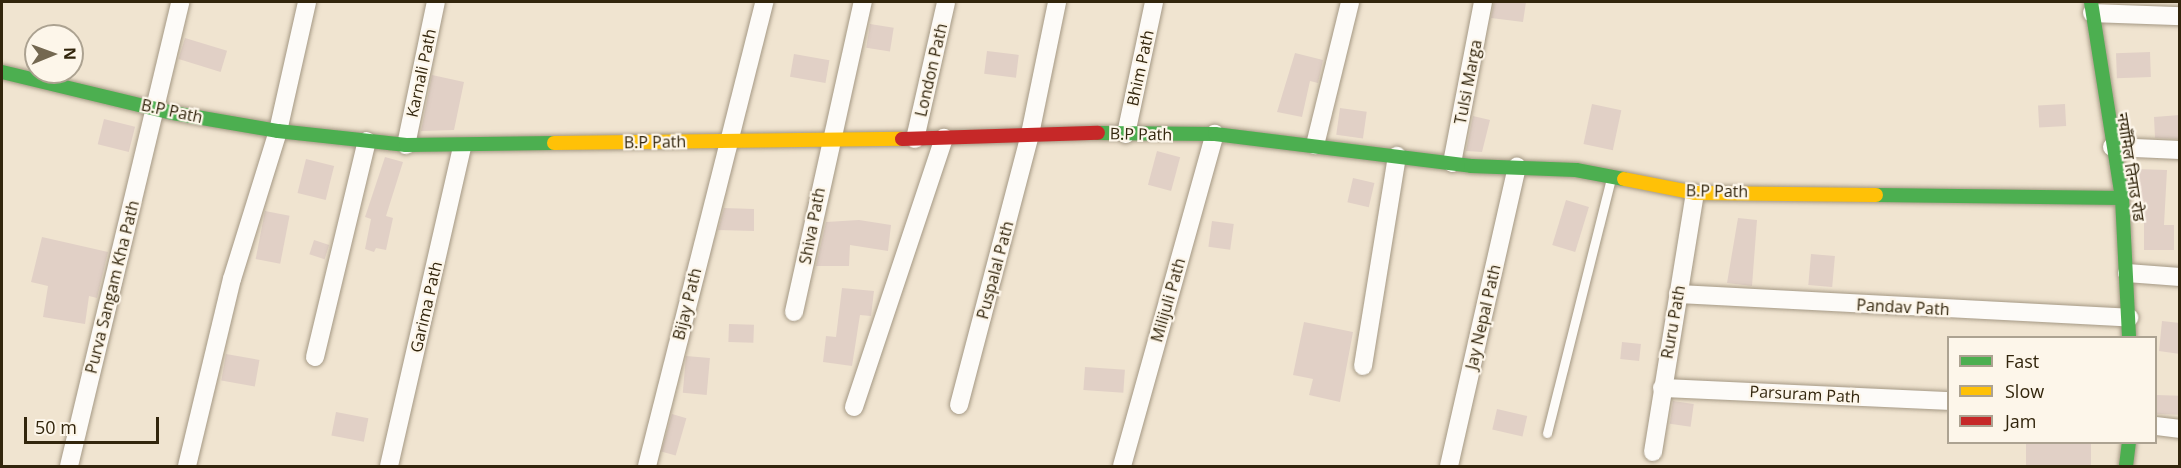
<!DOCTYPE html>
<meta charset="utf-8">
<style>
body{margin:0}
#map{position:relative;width:2181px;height:468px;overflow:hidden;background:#f0e4d0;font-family:"Open Sans","Noto Sans Devanagari",sans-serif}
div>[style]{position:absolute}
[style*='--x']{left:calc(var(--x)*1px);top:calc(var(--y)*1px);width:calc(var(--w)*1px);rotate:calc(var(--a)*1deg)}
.building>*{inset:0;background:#e1d0c6;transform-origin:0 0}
.roads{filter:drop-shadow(0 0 2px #a49884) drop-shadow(0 0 2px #a49884)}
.lane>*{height:9px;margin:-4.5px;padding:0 4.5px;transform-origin:4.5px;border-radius:4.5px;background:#fdfbf8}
.street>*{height:18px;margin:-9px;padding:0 9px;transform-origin:9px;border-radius:9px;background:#fdfbf8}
.fast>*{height:14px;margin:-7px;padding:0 7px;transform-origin:7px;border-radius:7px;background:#4caf50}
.slow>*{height:14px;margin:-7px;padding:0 7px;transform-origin:7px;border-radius:7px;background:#ffc107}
.jam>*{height:14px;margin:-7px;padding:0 7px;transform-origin:7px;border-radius:7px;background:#c62828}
span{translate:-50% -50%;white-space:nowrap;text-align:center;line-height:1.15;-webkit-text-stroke:4.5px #fdf6ea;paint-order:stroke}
.street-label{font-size:16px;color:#32250c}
.frame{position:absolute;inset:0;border:3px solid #32250c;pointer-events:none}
.legend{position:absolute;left:1947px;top:336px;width:210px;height:108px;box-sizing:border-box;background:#fdf6ea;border:2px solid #aca291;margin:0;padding:8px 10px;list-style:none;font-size:18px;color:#32250c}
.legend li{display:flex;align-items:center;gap:12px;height:30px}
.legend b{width:30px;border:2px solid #aca291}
.north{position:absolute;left:24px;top:24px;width:60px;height:60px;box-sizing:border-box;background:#fdf6ea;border:2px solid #aca291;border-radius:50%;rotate:89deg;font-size:16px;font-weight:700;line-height:24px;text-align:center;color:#32250c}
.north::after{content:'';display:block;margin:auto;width:21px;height:27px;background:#746851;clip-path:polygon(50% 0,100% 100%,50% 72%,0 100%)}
.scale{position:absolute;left:24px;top:417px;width:135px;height:27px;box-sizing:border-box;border:3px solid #32250c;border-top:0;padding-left:8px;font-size:18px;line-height:21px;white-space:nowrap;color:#32250c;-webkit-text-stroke:4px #fdf6ea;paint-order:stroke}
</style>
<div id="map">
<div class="building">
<i style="clip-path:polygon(1494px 2px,1526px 2px,1523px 22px,1491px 18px)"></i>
<i style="left:870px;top:24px;width:24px;height:24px;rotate:9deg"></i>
<i style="left:185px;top:38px;width:44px;height:22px;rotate:17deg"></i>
<i style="left:987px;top:51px;width:32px;height:23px;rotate:7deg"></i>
<i style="left:2150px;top:52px;width:25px;height:34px;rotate:88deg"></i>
<i style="clip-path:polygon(1295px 53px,1323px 60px,1318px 83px,1310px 81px,1302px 117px,1277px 112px)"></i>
<i style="left:794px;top:54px;width:36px;height:23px;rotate:10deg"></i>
<i style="clip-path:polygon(432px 75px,464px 82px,454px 130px,421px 131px)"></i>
<i style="left:1592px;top:104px;width:30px;height:41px;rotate:12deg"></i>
<i style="left:2065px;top:104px;width:22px;height:27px;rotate:87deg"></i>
<i style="left:1340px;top:108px;width:27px;height:27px;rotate:8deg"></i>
<i style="clip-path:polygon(2180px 115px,2180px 139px,2155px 138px,2154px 117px)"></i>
<i style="clip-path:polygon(1473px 116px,1490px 120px,1482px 152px,1466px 151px)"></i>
<i style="left:104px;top:119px;width:32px;height:26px;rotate:14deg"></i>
<i style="left:1157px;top:151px;width:24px;height:35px;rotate:15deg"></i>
<i style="clip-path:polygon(385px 157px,403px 162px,386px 216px,393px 218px,386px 250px,376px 248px,374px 252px,365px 249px,371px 219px,365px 217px)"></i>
<i style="left:306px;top:159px;width:29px;height:35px;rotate:14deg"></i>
<i style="clip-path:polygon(2136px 169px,2167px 170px,2164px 225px,2174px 225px,2174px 250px,2144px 250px,2144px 201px,2136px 201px)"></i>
<i style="left:1353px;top:178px;width:22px;height:25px;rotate:13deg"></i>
<i style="left:1566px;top:200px;width:24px;height:47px;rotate:17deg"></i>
<i style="clip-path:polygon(724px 208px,754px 209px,754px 231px,718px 230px)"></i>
<i style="left:265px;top:211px;width:25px;height:49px;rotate:11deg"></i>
<i style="clip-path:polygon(1738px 218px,1757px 220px,1752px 286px,1727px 283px)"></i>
<i style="clip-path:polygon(859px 220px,891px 225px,888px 251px,850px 245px,849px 266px,816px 266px,826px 222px)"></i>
<i style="left:1212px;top:221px;width:22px;height:26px;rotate:8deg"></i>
<i style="clip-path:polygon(42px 237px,108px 252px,97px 298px,89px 296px,85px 324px,43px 317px,48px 286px,31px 282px)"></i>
<i style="left:314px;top:240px;width:16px;height:15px;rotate:18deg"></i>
<i style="left:1811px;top:254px;width:24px;height:31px;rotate:5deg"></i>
<i style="clip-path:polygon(842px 288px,874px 291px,871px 316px,860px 315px,852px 366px,823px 362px,826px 336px,836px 337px)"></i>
<i style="clip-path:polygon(2162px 321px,2180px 323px,2180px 354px,2159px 351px)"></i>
<i style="clip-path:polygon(1304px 322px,1353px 332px,1340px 402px,1309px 395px,1313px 379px,1293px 375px)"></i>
<i style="left:729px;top:324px;width:25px;height:18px;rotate:2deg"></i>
<i style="left:1622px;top:342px;width:19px;height:17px;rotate:6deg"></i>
<i style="left:226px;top:354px;width:34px;height:27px;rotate:10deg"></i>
<i style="left:686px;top:356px;width:24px;height:37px;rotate:5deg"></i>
<i style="left:1085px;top:367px;width:40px;height:23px;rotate:4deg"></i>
<i style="left:2156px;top:395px;width:24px;height:19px;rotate:2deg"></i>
<i style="left:1673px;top:401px;width:21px;height:23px;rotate:8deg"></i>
<i style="left:1497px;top:409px;width:31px;height:21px;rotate:13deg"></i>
<i style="left:336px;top:412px;width:33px;height:24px;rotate:11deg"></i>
<i style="left:672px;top:414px;width:15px;height:39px;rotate:16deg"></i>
<i style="left:2026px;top:442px;width:65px;height:24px"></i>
</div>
<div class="roads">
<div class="lane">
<i style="--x:1547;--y:433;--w:262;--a:-75.9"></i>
</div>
<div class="street">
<i style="--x:2092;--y:13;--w:88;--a:2"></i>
<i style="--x:1126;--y:134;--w:135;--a:-78"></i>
<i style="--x:915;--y:139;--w:140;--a:-77.2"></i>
<i style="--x:406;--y:145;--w:146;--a:-78.2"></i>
<i style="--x:1315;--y:145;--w:147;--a:-76.2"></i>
<i style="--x:2112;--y:147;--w:68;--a:2.5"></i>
<i style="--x:1452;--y:163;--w:164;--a:-79.1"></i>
<i style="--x:2127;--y:273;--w:53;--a:4.3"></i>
<i style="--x:1678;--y:294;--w:452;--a:3"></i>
<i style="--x:794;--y:312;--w:318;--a:-77.5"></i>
<i style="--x:315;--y:357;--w:222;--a:-76.5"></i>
<i style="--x:1363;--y:366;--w:213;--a:-80.8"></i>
<i style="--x:1662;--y:388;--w:286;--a:2.6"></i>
<i style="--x:959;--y:405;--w:280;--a:-75.3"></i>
<i style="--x:1030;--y:134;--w:135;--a:-78.4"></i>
<i style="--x:854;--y:407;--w:284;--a:-71.5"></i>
<i style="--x:2156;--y:426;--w:24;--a:7"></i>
<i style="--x:1653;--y:452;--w:262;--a:-80.8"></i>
<i style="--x:69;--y:466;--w:477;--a:-76.5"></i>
<i style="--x:187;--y:466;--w:192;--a:-76.5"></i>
<i style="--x:232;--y:279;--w:155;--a:-72.7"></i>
<i style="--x:278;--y:131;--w:132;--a:-77.3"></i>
<i style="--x:389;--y:466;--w:327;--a:-77.1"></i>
<i style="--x:647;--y:466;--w:479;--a:-75.8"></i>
<i style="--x:1122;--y:466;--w:345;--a:-74.4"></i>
<i style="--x:1449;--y:466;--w:307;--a:-77.2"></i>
</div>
<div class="fast">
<i style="--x:2091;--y:2;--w:198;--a:81"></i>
<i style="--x:2122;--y:198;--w:140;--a:87.1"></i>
<i style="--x:2;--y:72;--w:176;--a:13.5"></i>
<i style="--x:173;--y:113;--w:107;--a:9.7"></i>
<i style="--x:278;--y:131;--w:129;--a:6.2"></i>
<i style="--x:406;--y:145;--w:148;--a:-0.8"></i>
<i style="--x:1098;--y:133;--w:117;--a:0.5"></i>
<i style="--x:1215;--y:134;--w:258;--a:7.1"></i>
<i style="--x:1471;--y:166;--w:105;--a:2.2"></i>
<i style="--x:1576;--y:170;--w:49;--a:10.6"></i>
<i style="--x:1876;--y:195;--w:246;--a:0.7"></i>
<i style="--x:2126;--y:466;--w:24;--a:-83"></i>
</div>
<div class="slow">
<i style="--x:554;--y:143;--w:348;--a:-0.7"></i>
<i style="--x:1624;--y:179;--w:72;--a:11.2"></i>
<i style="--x:1695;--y:193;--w:181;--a:0.6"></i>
</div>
<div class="jam">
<i style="--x:902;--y:139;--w:196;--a:-1.8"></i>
</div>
</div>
<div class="street-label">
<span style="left:1140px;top:68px;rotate:-78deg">Bhim Path</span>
<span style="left:931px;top:70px;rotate:-77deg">London Path</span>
<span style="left:421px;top:73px;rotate:-78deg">Karnali Path</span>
<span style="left:1468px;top:82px;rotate:-79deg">Tulsi Marga</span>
<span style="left:172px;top:111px;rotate:12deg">B.P Path</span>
<span style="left:1141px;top:134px;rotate:1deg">B.P Path</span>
<span style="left:655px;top:142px;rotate:-1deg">B.P Path</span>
<span style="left:2131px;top:167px;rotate:81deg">नयाँमिल तिनाउ रोड</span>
<span style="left:1717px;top:191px;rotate:1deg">B.P Path</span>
<span style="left:812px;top:226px;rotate:-79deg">Shiva Path</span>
<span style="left:995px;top:270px;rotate:-75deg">Puspalal Path</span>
<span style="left:112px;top:287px;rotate:-76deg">Purva Sangam Kha Path</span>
<span style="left:1168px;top:300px;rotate:-74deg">Milijuli Path</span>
<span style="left:687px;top:304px;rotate:-76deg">Bijay Path</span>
<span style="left:426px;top:307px;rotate:-77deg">Garima Path</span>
<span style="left:1903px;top:307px;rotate:3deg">Pandav Path</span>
<span style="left:1483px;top:317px;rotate:-77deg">Jay Nepal Path</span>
<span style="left:1673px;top:322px;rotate:-80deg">Ruru Path</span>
<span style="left:1805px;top:394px;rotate:3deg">Parsuram Path</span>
</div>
<div class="frame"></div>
<ul class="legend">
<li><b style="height:8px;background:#4caf50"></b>Fast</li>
<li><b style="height:8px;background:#ffc107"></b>Slow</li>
<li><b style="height:8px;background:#c62828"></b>Jam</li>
</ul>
<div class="north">N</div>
<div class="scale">50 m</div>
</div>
